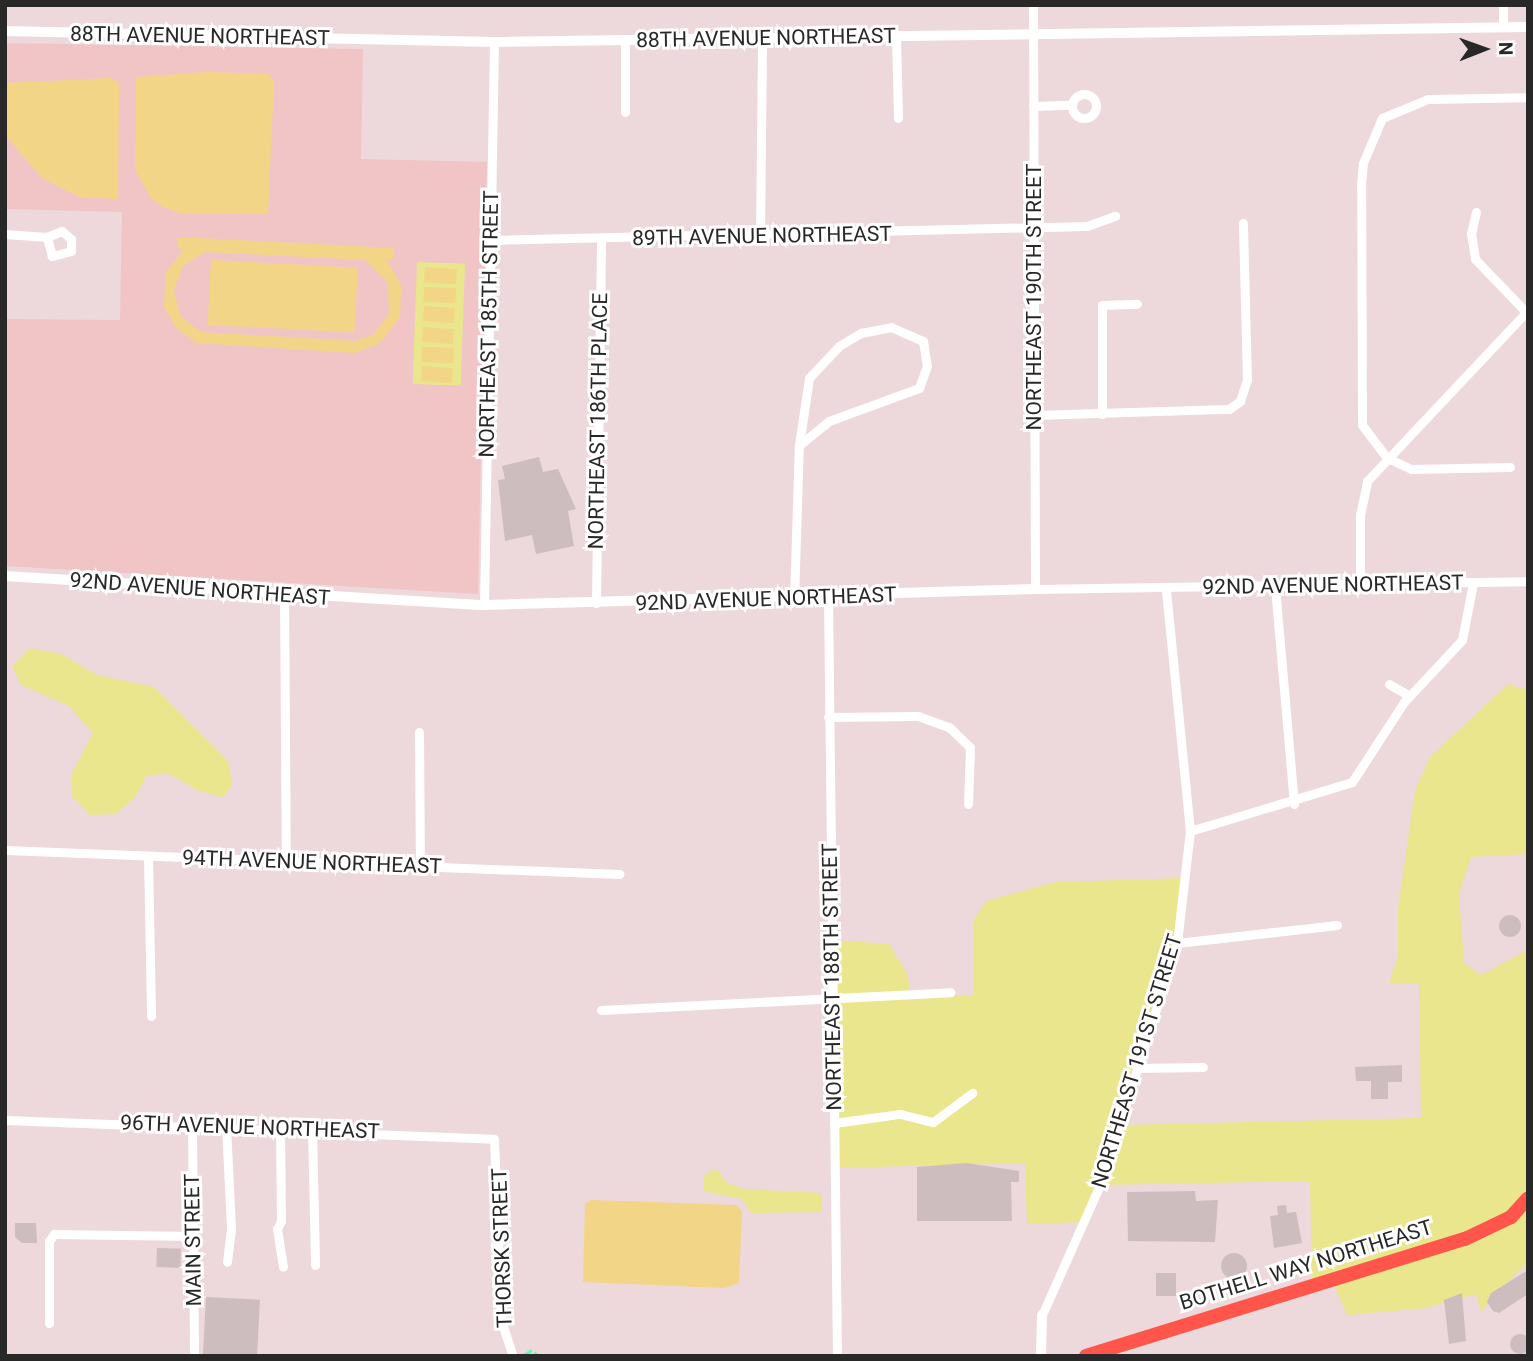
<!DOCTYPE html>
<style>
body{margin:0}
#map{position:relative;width:1533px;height:1361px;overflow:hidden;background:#edd8db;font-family:Roboto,sans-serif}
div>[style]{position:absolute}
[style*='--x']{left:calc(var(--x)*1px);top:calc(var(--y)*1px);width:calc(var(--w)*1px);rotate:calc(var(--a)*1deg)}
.education>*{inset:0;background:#f1c5c6}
.green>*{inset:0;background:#eae68d;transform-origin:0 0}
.pitch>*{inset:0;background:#f3d587;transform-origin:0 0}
.stream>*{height:2.5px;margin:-1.25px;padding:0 1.25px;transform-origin:1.25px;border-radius:1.25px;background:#5dfcb6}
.building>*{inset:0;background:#cebdbf;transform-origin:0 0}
.round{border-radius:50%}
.minor>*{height:9px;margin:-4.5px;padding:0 4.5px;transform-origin:4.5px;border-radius:4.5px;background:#fff}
.minor>.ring{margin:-4.5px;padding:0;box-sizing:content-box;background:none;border:9px solid #fff;border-radius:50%}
.tertiary>*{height:10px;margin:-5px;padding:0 5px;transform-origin:5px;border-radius:5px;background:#fff}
.primary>*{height:14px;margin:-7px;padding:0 7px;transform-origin:7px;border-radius:7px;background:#ff554a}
span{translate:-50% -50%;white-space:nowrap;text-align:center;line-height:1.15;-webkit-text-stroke:6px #fff;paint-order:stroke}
.street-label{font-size:21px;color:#282828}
.frame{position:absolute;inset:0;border:7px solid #282828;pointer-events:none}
.north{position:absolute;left:1449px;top:14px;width:70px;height:70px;-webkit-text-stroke:5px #fff;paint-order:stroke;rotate:89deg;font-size:19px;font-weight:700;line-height:28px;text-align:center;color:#282828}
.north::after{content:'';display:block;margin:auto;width:24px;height:32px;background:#282828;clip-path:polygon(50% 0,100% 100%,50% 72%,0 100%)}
</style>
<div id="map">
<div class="education">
<i style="clip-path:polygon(5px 43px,363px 49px,361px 159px,487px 162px,478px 594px,5px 566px,5px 319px,120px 320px,122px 212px,5px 209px)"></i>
</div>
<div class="green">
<i style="left:417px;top:262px;width:48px;height:122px;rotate:2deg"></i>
<i style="clip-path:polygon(30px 648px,61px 654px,97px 675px,154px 687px,228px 761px,232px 785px,223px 797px,199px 791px,169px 774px,147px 775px,136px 796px,116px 814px,90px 815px,72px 796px,72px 773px,93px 733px,69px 706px,21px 685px,12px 666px)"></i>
<i style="clip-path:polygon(1508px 684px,1528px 690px,1528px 854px,1471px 857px,1459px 894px,1464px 963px,1481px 975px,1528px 950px,1528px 1261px,1481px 1312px,1476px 1294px,1426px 1308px,1347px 1315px,1332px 1280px,1312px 1286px,1310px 1181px,1100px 1185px,1084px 1222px,1027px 1224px,1025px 1163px,835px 1168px,832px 940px,889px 944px,908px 975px,910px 997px,974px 995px,973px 921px,986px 901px,1056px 882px,1185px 878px,1177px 943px,1122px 1125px,1421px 1118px,1419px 984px,1389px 983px,1398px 956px,1398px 908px,1415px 791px,1430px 757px)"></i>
<i style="clip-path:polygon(716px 1168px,727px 1183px,744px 1189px,821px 1193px,822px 1212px,751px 1213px,742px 1199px,703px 1191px,704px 1176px)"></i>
</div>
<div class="pitch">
<i style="clip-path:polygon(208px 72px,268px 74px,274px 81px,268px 214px,183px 214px,164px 207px,152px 200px,135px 169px,136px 77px)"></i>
<i style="clip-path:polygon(111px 78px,119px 83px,118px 199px,80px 197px,42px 178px,6px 136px,5px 83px)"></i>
<i style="clip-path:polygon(evenodd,177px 237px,394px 248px,393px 259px,386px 259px,401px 285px,400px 318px,379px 344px,355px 353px,197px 343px,176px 328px,164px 306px,166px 273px,184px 249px,177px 248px,177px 237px,205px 252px,365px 260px,388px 282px,389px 314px,373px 335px,354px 341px,201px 332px,180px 316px,174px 290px,183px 266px,205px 252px)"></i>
<i style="left:211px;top:260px;width:147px;height:65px;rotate:3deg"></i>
<i style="left:425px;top:267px;width:32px;height:15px;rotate:4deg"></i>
<i style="left:424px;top:287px;width:32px;height:15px;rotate:2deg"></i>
<i style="left:424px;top:306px;width:31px;height:15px;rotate:4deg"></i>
<i style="left:423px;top:327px;width:31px;height:15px;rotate:4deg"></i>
<i style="left:422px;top:347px;width:32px;height:15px;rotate:2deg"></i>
<i style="left:422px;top:366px;width:31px;height:15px;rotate:4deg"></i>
<i style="clip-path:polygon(591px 1200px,736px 1205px,742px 1211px,739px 1283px,724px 1288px,583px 1282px,585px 1204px)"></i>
</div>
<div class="stream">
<i style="--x:535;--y:1353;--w:5;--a:37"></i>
<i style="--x:525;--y:1354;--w:6;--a:-31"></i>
</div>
<div class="building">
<i style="clip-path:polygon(539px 457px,543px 472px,558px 469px,576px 509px,568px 511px,574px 546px,536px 554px,532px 535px,505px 541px,498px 480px,505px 479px,502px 466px)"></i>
<i class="round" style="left:1499px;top:915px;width:22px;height:22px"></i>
<i style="clip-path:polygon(1402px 1065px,1402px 1082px,1388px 1082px,1388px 1099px,1371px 1099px,1371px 1081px,1356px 1081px,1355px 1067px)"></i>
<i style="clip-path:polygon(966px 1163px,1019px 1171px,1019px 1182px,1011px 1182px,1012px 1221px,917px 1221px,917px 1167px)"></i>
<i style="clip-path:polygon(1195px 1191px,1196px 1201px,1218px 1200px,1215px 1242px,1128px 1241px,1127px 1192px)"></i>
<i style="clip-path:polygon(1286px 1205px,1287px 1213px,1296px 1212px,1302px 1243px,1274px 1248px,1270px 1216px,1278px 1215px,1277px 1206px)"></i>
<i style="clip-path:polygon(15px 1223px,36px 1223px,37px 1243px,22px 1243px,15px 1237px)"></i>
<i style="left:157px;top:1248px;width:24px;height:19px;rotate:2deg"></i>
<i class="round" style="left:1221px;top:1253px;width:26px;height:26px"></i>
<i style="clip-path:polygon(1528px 1270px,1528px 1294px,1499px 1313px,1493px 1311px,1487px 1302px,1491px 1293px)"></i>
<i style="left:1176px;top:1273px;width:23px;height:20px;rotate:90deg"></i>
<i style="clip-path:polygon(1462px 1293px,1466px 1341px,1449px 1344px,1444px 1300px)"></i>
<i style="left:206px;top:1297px;width:54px;height:59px;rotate:3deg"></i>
<i class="round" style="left:1510px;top:1334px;width:20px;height:20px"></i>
</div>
<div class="minor">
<i style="--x:1033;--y:5;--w:584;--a:89.8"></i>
<i style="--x:1035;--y:589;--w:493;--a:-0.9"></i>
<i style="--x:1503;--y:27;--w:22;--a:-90"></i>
<i style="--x:896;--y:36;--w:82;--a:88.6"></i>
<i class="ring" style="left:1072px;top:94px;width:15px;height:15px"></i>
<i style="--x:1033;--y:106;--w:38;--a:-2"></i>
<i style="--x:625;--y:112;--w:72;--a:-90"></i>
<i style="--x:1476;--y:212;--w:22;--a:103"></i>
<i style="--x:1471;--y:233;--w:26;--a:81"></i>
<i style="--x:1475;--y:259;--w:74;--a:46.1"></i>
<i style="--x:5;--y:234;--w:42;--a:4.1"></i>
<i style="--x:47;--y:237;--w:16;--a:-22"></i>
<i style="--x:62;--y:231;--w:12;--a:42"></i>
<i style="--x:71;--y:239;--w:12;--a:90"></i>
<i style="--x:71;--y:251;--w:20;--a:165"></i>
<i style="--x:52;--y:256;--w:20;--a:-105"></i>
<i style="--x:760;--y:236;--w:198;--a:-89.4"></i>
<i style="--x:491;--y:240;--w:596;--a:-1.35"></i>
<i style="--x:1087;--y:226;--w:30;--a:-20"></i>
<i style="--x:1102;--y:414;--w:109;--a:-90"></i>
<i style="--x:1102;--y:305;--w:35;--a:-2"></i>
<i style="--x:1034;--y:415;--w:195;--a:-1.8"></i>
<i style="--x:1229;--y:409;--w:14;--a:-36"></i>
<i style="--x:1240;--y:401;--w:22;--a:-72"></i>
<i style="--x:1247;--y:380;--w:157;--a:-91.5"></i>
<i style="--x:1510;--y:467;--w:99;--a:178.8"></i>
<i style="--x:1411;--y:469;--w:26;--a:-155"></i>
<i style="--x:1387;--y:458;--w:41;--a:-127.1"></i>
<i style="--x:1362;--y:425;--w:240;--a:-90.2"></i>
<i style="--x:1361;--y:185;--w:22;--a:-85"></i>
<i style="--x:1363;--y:163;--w:49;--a:-67.1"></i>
<i style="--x:1382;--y:118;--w:50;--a:-22.4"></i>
<i style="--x:1428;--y:99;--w:100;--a:-1.1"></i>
<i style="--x:1360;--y:584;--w:69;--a:-90"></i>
<i style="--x:1360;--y:515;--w:35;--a:-78"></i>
<i style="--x:1367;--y:481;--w:235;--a:-46.7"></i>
<i style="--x:1275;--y:587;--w:218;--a:85"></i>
<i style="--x:284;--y:595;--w:266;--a:89.6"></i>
<i style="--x:828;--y:598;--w:758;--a:89.32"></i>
<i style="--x:794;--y:600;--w:155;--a:-88.2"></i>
<i style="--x:799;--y:445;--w:68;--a:-81.5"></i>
<i style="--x:809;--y:378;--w:44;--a:-46.8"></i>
<i style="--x:839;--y:346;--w:26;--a:-31"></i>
<i style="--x:861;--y:333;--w:31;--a:-11"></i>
<i style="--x:891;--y:327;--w:35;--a:24"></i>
<i style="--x:923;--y:341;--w:25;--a:81"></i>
<i style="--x:927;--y:366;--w:23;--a:110"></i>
<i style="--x:919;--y:388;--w:96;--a:159.9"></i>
<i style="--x:829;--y:421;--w:38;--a:141"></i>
<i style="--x:596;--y:603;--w:363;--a:-89.2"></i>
<i style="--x:484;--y:605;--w:563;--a:-88.98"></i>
<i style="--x:1389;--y:684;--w:24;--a:30"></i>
<i style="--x:828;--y:717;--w:90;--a:-0.6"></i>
<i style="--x:918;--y:716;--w:33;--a:20"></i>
<i style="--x:949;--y:727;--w:29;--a:44"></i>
<i style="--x:970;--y:747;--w:57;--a:92"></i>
<i style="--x:419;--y:732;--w:134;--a:89.6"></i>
<i style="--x:1190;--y:831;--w:169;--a:-16.8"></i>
<i style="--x:1352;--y:782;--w:95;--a:-57"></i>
<i style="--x:1404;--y:702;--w:85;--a:-46.9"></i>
<i style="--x:1462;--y:640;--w:58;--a:-79.1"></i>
<i style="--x:5;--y:850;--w:615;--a:2.23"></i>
<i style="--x:148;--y:856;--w:160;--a:88.9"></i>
<i style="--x:1177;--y:943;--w:161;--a:-6.4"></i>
<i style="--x:601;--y:1010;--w:350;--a:-2.9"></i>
<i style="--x:1138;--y:1068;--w:65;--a:-0.9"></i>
<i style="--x:5;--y:1120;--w:489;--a:2.2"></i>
<i style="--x:494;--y:1139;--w:181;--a:87.8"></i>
<i style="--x:501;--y:1320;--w:38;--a:72"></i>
<i style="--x:834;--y:1123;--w:67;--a:-7.8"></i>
<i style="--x:900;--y:1114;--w:34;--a:14"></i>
<i style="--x:933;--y:1122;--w:49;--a:-36.6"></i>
<i style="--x:192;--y:1125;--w:231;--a:89.5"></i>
<i style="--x:226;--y:1126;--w:103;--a:87.2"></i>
<i style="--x:231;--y:1229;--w:33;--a:97"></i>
<i style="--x:280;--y:1128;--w:93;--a:89.4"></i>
<i style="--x:281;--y:1221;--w:9;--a:117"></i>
<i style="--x:277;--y:1229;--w:38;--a:81"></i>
<i style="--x:312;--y:1129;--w:136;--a:88.7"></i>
<i style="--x:1042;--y:1315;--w:142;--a:-66"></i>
<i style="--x:1100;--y:1185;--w:254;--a:-72.3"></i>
<i style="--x:1177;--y:943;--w:113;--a:-83.4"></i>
<i style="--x:1190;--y:831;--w:243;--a:-95.7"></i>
<i style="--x:49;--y:1323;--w:82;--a:-90"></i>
<i style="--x:49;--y:1241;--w:9;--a:-54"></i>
<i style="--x:54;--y:1234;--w:139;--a:0.8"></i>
</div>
<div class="tertiary">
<i style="--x:5;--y:31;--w:489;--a:1.3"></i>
<i style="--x:494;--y:42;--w:1034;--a:-0.83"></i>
<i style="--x:5;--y:576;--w:480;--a:3.5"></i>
<i style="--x:484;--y:605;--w:551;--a:-1.66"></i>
<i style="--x:1041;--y:1356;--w:41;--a:-88.6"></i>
</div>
<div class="primary">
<i style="--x:1086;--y:1356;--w:397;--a:-17.2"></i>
<i style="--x:1465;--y:1239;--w:51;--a:-25.6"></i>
<i style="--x:1511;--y:1217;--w:25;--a:-48"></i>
</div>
<div class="street-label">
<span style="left:200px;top:36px;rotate:1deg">88TH AVENUE NORTHEAST</span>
<span style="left:766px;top:38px;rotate:-1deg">88TH AVENUE NORTHEAST</span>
<span style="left:762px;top:236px;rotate:-1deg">89TH AVENUE NORTHEAST</span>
<span style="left:1034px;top:297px;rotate:-90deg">NORTHEAST 190TH STREET</span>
<span style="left:489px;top:324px;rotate:-89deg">NORTHEAST 185TH STREET</span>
<span style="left:598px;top:421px;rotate:-89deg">NORTHEAST 186TH PLACE</span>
<span style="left:1333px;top:585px;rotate:-1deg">92ND AVENUE NORTHEAST</span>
<span style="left:200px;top:589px;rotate:4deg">92ND AVENUE NORTHEAST</span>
<span style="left:766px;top:599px;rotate:-2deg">92ND AVENUE NORTHEAST</span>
<span style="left:312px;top:862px;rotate:2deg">94TH AVENUE NORTHEAST</span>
<span style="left:832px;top:977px;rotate:-91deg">NORTHEAST 188TH STREET</span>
<span style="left:1137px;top:1061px;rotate:-73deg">NORTHEAST 191ST STREET</span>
<span style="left:250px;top:1127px;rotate:2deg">96TH AVENUE NORTHEAST</span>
<span style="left:193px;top:1240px;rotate:-91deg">MAIN STREET</span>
<span style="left:502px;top:1248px;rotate:-92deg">THORSK STREET</span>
<span style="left:1306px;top:1265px;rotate:-17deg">BOTHELL WAY NORTHEAST</span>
</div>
<div class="frame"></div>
<div class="north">N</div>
</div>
